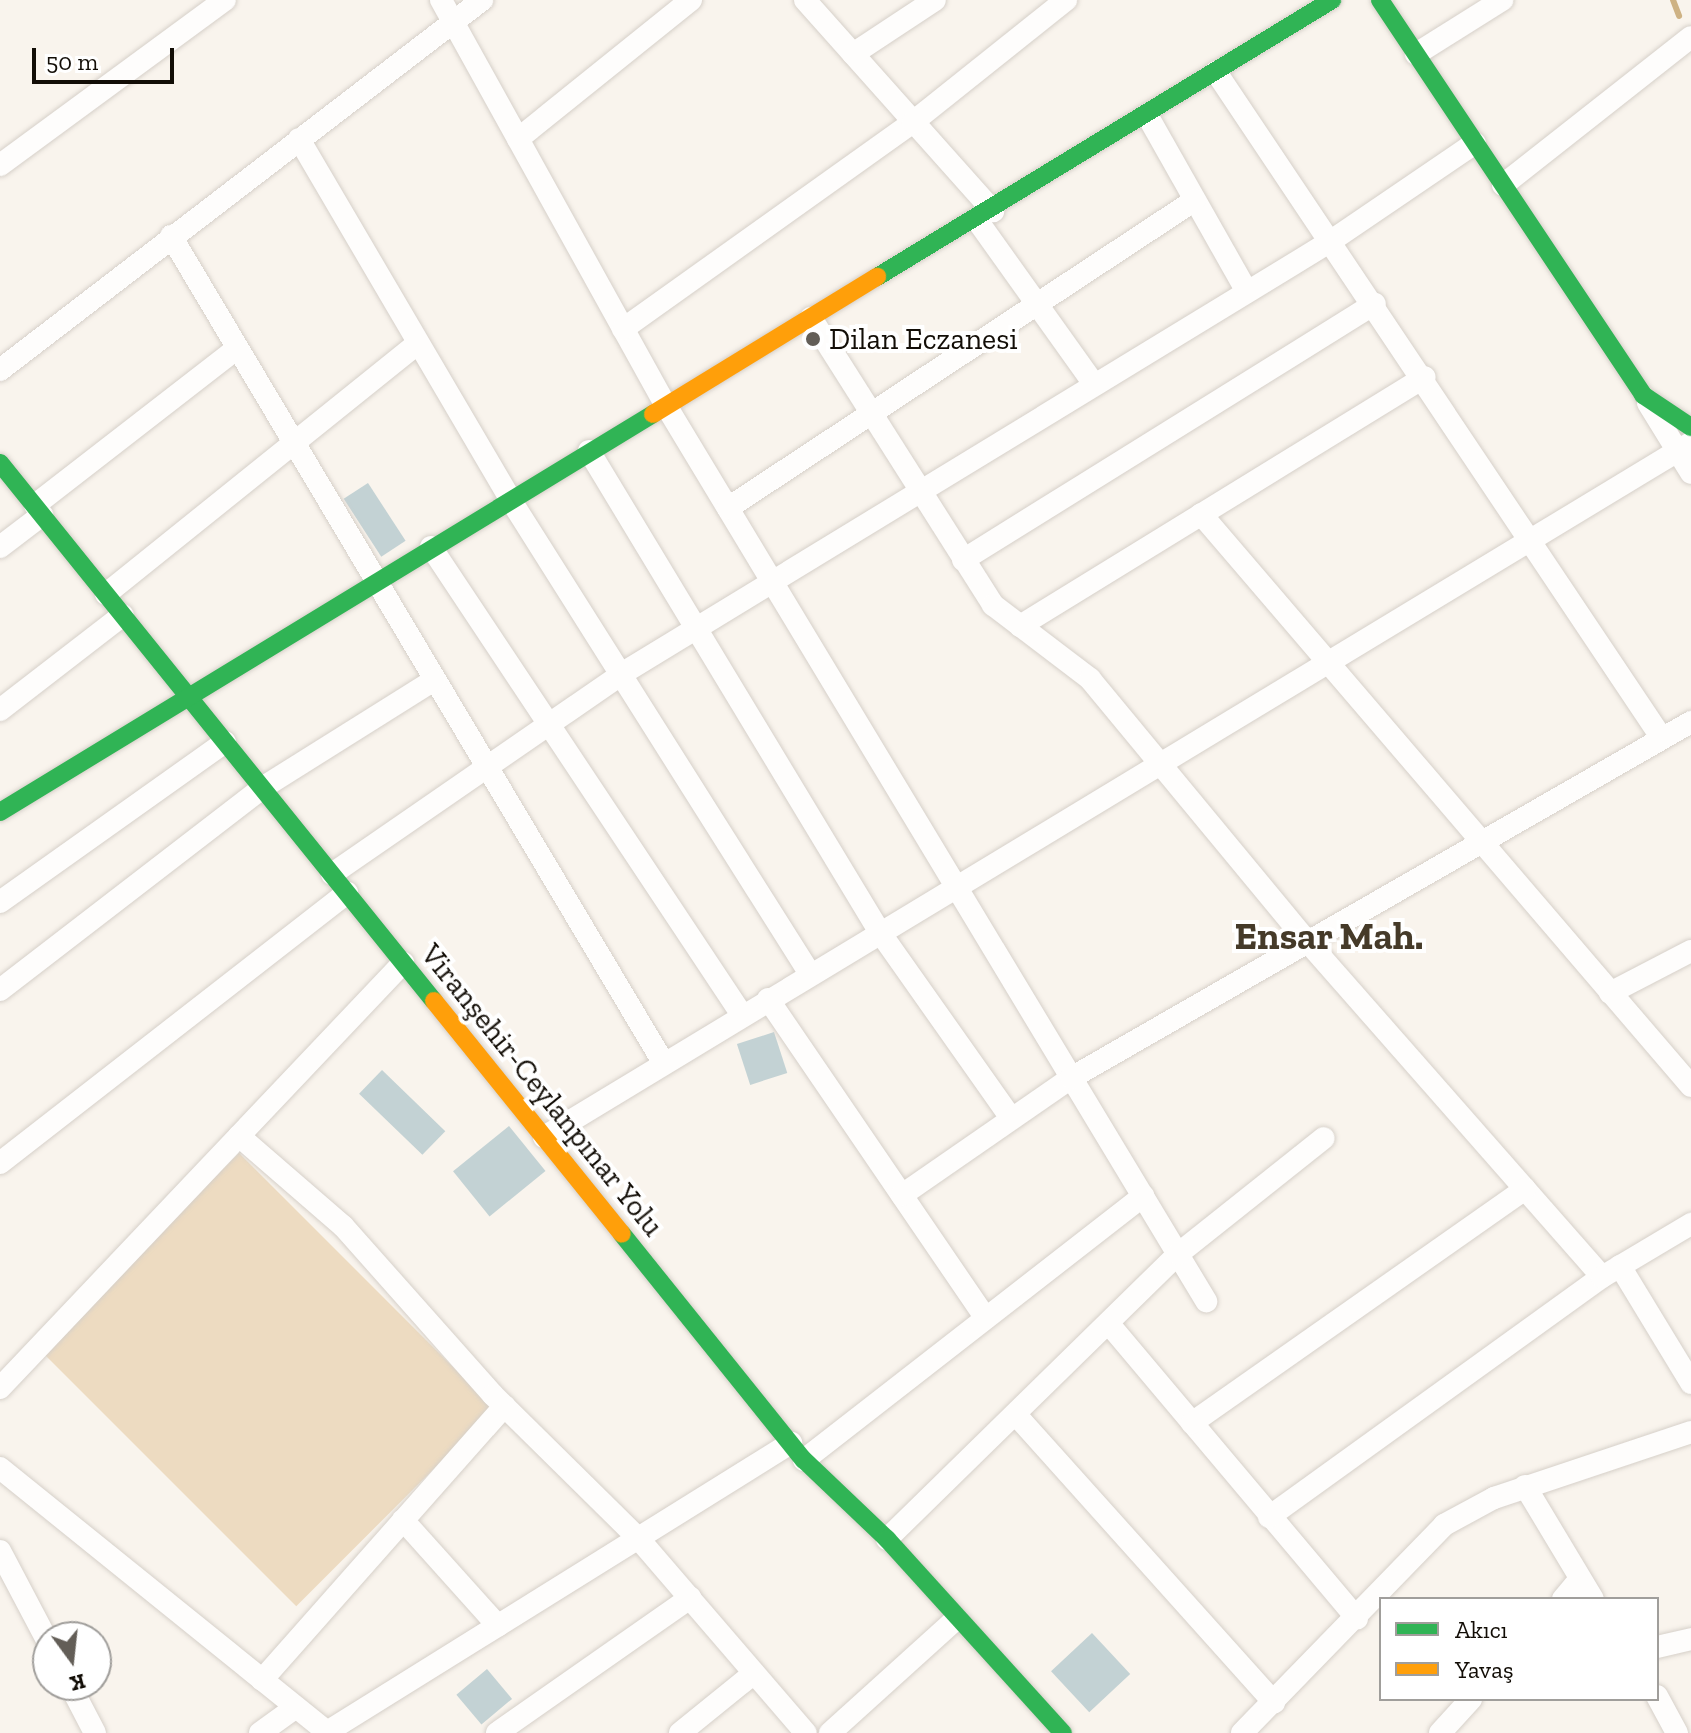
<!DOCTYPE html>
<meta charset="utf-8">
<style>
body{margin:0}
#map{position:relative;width:1691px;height:1733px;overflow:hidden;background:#f9f4ed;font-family:"Zilla Slab",serif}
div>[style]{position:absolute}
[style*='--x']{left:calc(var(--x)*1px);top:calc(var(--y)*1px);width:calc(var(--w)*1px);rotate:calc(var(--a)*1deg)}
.green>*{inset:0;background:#eddbc1;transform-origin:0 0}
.stream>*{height:6px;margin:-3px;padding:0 3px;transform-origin:3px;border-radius:3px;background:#ceb284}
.building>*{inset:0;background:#c3d2d4;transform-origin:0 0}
.roads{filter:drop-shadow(0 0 2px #d6d0c9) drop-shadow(0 0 2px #d6d0c9)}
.street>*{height:22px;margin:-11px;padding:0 11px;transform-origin:11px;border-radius:11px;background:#fefdfc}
.fast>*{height:18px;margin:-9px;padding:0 9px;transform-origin:9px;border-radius:9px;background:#30b455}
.slow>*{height:18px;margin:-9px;padding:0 9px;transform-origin:9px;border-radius:9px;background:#ff9f0a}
.dots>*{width:22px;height:22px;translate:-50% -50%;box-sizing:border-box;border:4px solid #fff;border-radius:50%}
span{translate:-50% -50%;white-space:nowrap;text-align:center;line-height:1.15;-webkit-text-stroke:8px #fff;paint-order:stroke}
.poi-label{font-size:30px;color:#120d06}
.left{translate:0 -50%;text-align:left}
.street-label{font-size:30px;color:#120d06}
.district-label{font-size:38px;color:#453a29;font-weight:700}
.legend{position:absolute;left:1379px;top:1597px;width:280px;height:104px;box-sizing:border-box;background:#fff;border:2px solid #a09e9b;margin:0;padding:10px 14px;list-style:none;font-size:24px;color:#120d06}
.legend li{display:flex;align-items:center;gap:16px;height:40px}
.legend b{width:40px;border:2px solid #a09e9b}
.north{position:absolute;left:32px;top:1621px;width:80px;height:80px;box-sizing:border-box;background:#fff;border:2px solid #a09e9b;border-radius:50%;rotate:165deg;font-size:22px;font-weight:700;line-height:32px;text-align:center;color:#120d06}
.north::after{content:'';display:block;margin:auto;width:28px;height:36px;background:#635e57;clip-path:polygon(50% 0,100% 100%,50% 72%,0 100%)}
.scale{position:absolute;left:32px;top:48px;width:142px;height:36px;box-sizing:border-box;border:4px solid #120d06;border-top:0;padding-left:10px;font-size:24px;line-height:28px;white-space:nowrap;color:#120d06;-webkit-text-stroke:6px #fff;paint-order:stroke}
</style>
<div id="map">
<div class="green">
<i style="left:239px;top:1153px;width:361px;height:280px;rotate:45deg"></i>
</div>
<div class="stream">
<i style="--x:1673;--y:0;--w:17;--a:69"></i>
</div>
<div class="building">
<i style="left:368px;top:483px;width:69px;height:29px;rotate:57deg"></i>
<i style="left:774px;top:1032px;width:43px;height:39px;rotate:72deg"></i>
<i style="left:382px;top:1070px;width:88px;height:33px;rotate:44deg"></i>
<i style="left:509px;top:1126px;width:58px;height:72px;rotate:51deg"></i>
<i style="left:1092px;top:1633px;width:56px;height:56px;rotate:47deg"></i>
<i style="left:487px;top:1669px;width:39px;height:40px;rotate:50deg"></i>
</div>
<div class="roads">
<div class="street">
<i style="--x:441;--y:0;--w:462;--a:61"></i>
<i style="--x:665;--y:404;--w:1048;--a:58.9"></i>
<i style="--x:805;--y:0;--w:283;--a:48.3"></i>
<i style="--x:853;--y:54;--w:98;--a:-33.4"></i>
<i style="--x:1416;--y:54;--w:102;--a:-32.1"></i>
<i style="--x:1216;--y:72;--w:800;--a:56.21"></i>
<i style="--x:1147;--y:115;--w:203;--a:60.5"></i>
<i style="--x:299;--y:139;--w:417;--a:59.6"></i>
<i style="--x:510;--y:499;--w:562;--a:57.72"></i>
<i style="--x:518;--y:139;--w:222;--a:-38.8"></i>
<i style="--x:0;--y:165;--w:279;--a:-36.3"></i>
<i style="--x:1503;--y:185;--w:239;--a:-38.2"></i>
<i style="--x:977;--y:220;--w:201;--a:54.5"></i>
<i style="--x:171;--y:236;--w:961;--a:59.22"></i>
<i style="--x:811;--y:318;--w:340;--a:57.6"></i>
<i style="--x:993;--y:605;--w:122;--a:37.3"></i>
<i style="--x:1090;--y:679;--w:340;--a:50.4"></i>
<i style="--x:1307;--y:941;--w:447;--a:48.7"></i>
<i style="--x:623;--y:329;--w:356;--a:-35.5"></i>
<i style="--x:913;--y:122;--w:196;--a:-38.6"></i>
<i style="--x:0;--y:370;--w:608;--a:-37.51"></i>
<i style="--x:1648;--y:403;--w:82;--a:58.4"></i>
<i style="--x:589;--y:451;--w:561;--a:58.86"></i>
<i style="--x:879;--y:931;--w:229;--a:54.8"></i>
<i style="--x:35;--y:505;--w:254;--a:-37.8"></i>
<i style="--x:728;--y:508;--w:559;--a:-33.41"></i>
<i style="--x:1201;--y:514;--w:753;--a:49.42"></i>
<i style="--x:0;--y:547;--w:53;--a:-37.3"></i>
<i style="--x:431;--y:547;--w:562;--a:56.39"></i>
<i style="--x:963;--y:560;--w:485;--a:-31.9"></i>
<i style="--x:106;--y:594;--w:400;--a:-38.8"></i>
<i style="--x:1020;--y:626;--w:475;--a:-31.6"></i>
<i style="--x:0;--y:710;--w:155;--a:-37.7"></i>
<i style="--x:332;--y:874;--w:354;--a:-34.6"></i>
<i style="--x:623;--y:673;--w:829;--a:-31.39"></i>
<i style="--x:1331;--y:241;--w:174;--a:-34.2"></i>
<i style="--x:0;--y:902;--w:276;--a:-35.4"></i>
<i style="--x:0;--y:990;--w:331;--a:-37.6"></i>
<i style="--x:262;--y:788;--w:203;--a:-32.1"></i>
<i style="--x:1610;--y:993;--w:91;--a:-27.4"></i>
<i style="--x:768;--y:999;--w:386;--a:55.7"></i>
<i style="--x:239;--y:1136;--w:138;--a:40.9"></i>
<i style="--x:343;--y:1226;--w:226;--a:48.4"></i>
<i style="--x:493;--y:1395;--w:204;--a:44.6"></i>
<i style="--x:638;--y:1538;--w:257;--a:49.3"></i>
<i style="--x:544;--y:1137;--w:1341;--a:-31.18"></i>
<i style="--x:0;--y:1163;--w:440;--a:-37.9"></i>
<i style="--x:902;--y:1195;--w:206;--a:-34.7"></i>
<i style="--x:1071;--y:1078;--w:715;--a:-29.86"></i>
<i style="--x:1620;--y:1266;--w:137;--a:58.7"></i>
<i style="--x:1109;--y:1324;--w:385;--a:49.9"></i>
<i style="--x:0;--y:1388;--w:586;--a:-46.52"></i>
<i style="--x:1017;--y:1416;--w:385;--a:48.1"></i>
<i style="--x:1192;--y:1423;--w:407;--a:-35.1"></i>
<i style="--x:804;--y:1460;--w:430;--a:-37.9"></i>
<i style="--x:0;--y:1468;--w:420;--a:38.9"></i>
<i style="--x:327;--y:1732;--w:547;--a:-31.92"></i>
<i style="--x:1525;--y:1486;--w:132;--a:59"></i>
<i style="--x:1269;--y:1517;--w:410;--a:-35.8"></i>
<i style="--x:1602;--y:1277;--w:104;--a:-30.8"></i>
<i style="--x:403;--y:1520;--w:142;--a:48.1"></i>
<i style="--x:887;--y:1539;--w:407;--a:-44.4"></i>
<i style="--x:1178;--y:1254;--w:186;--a:-38.5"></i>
<i style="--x:0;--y:1551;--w:103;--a:62.2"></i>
<i style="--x:1563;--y:1599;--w:26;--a:-50"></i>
<i style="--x:1657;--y:1647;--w:35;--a:-13"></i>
<i style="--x:262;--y:1680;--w:366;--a:-48.5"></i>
<i style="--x:70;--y:1685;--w:54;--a:62.5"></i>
<i style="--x:1657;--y:1696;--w:42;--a:61.6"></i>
<i style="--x:260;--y:1733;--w:44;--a:-35.8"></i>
<i style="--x:497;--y:1733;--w:236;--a:-35"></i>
<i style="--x:680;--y:1733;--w:95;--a:-39"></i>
<i style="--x:830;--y:1733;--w:170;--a:-42.1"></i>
<i style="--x:1242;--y:1733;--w:290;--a:-45.8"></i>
<i style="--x:1444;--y:1525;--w:57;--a:-28.4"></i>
<i style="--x:1494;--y:1498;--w:208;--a:-18.5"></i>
<i style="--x:1440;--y:1733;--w:46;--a:-47.6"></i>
</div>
<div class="fast">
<i style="--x:1380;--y:0;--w:475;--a:56.3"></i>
<i style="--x:1643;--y:395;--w:58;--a:33.7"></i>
<i style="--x:877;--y:277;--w:533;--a:-31.33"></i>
<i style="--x:0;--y:463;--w:691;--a:51.11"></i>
<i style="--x:0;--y:812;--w:765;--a:-31.36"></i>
<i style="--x:622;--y:1234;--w:290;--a:51.2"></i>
<i style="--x:804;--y:1460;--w:115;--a:43.6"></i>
<i style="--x:887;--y:1539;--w:262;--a:47.8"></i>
</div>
<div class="slow">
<i style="--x:653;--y:414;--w:263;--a:-31.5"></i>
<i style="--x:434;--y:1001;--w:299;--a:51.1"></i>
</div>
</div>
<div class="dots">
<i style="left:813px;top:339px;background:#635e57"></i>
</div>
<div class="poi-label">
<span class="left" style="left:829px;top:339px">Dilan Eczanesi</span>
</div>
<div class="street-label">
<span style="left:542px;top:1090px;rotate:51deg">Viranşehir-Ceylanpınar Yolu</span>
</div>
<div class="district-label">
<span style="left:1329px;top:937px">Ensar Mah.</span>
</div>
<ul class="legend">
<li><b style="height:10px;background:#30b455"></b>Akıcı</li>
<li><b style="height:10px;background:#ff9f0a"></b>Yavaş</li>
</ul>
<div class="north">K</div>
<div class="scale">50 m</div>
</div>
